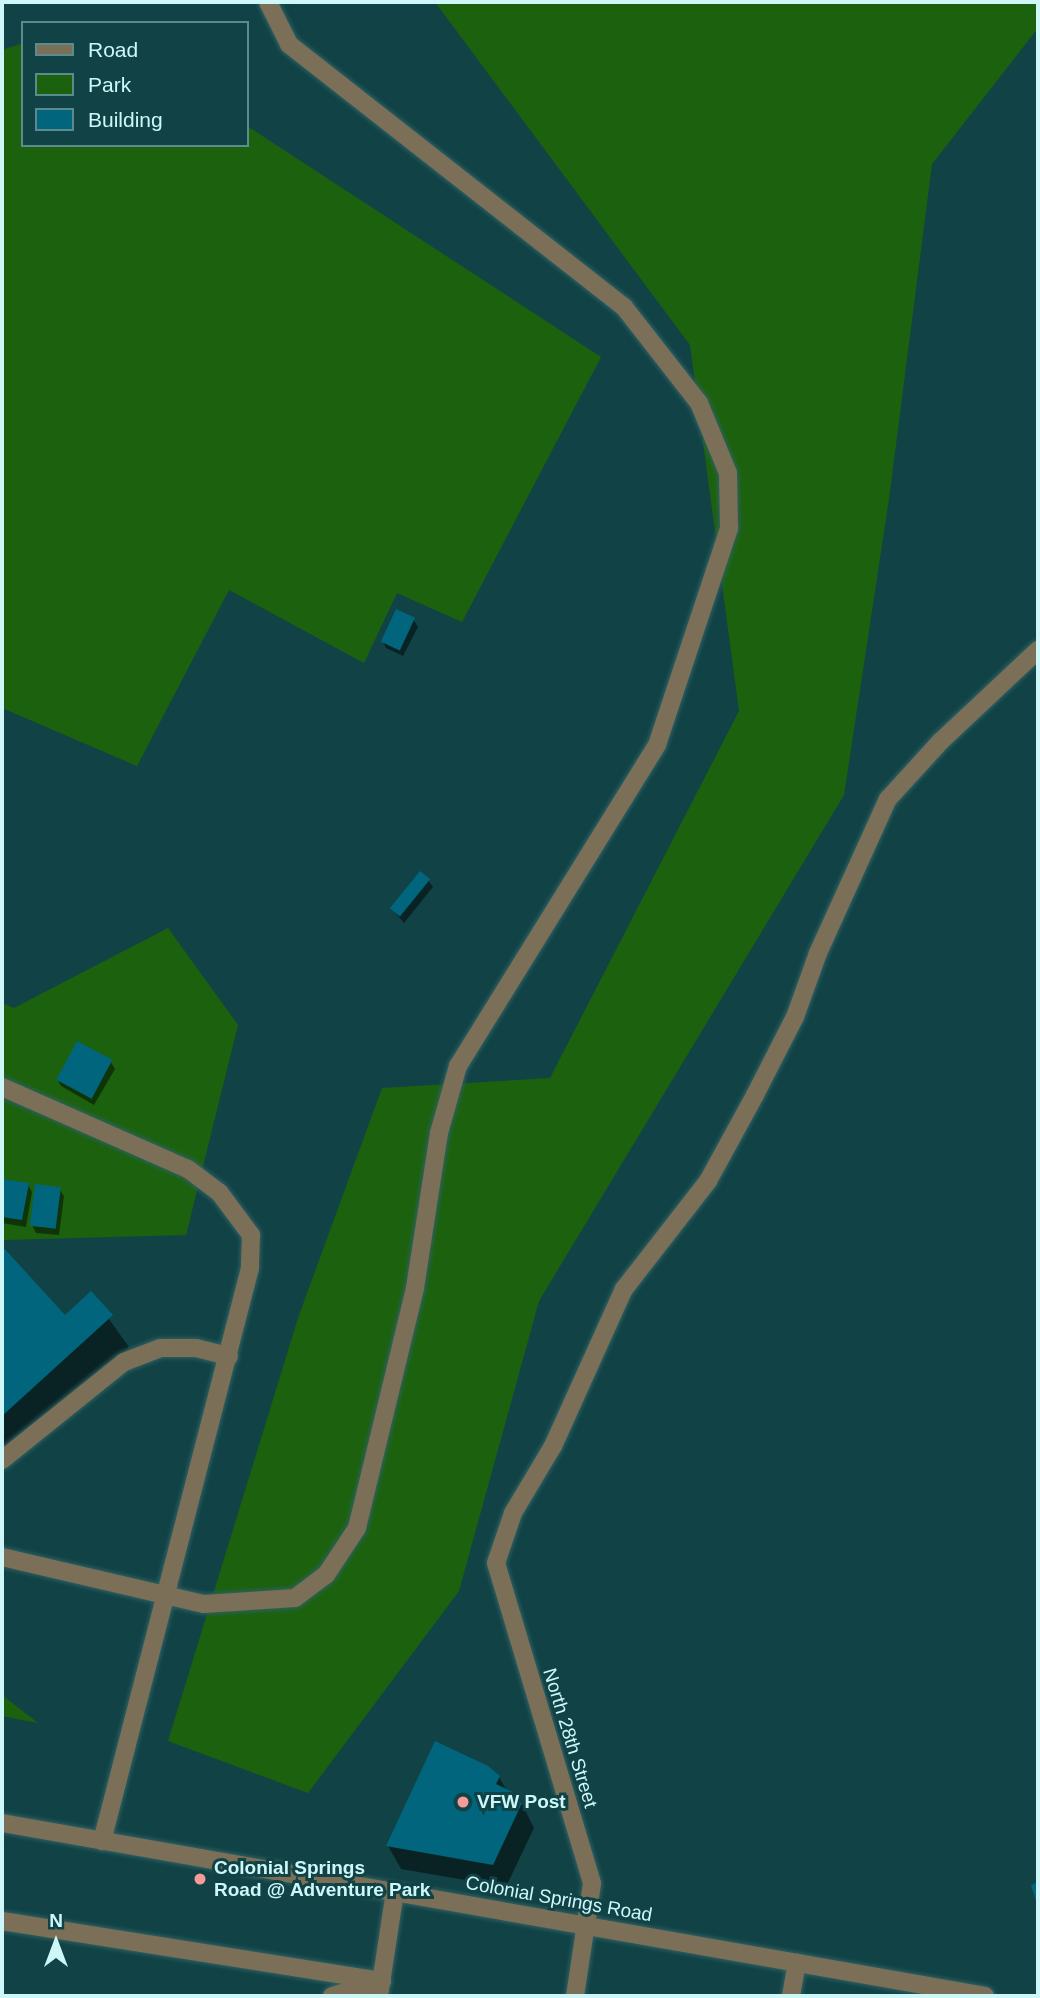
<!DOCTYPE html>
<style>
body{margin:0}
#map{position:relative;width:1040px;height:1998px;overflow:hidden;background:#114346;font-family:Arial,sans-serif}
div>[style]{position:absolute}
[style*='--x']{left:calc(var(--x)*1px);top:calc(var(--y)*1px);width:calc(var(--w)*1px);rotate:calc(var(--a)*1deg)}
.green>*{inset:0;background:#1c620e}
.shadow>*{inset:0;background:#0007}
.building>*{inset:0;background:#00657d;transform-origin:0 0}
.roads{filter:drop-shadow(0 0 2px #2f6063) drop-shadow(0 0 2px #2f6063)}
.minor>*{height:18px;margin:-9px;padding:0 9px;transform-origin:9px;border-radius:9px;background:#7c6f57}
.dots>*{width:19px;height:19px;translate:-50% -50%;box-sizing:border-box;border:4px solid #114346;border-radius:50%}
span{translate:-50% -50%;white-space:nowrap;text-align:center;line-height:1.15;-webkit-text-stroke:6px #114346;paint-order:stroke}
.street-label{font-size:19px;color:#cdf7f9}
.poi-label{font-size:19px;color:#cdf7f9;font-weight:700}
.left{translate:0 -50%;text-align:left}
.frame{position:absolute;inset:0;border:4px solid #cdf7f9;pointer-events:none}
.legend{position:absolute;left:21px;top:21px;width:228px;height:126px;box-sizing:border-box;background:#114346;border:2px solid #5c8b8e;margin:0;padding:9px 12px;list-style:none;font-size:21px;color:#cdf7f9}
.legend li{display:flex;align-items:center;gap:14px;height:35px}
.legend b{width:35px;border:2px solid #5c8b8e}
.north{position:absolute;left:21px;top:1907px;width:70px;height:70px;-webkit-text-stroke:5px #114346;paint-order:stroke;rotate:0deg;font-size:19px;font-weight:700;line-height:28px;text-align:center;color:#cdf7f9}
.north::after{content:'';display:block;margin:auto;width:24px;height:32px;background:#cdf7f9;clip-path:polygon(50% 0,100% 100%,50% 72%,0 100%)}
</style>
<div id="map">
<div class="green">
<i style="clip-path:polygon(435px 2px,1038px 2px,1038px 28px,932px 164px,889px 499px,844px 795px,539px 1301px,459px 1591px,308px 1793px,168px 1741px,298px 1318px,382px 1088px,550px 1078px,739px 711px,690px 345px)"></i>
<i style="clip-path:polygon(23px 43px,23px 145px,247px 145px,247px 126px,601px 357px,462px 622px,397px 593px,364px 663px,229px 590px,137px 766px,2px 708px,2px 50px)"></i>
<i style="clip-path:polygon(168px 928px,238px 1025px,186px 1235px,2px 1240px,2px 1003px,14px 1008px)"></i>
<i style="clip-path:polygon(2px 1695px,38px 1723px,2px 1716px)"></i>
</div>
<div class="shadow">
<i style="clip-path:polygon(413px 619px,418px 627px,403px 656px,386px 648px,382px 640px)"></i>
<i style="clip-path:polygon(428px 880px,433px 887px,404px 923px,391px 908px)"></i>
<i style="clip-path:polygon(110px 1061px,115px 1069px,94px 1105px,61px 1086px,57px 1079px)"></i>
<i style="clip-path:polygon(2px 1181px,28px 1185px,32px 1192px,26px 1227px,2px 1223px)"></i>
<i style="clip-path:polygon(59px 1189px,64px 1196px,59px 1235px,36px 1233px,32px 1225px)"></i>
<i style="clip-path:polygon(2px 1249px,65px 1318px,91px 1294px,129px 1347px,2px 1462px)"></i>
<i style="clip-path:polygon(499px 1777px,507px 1791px,518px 1796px,534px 1828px,506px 1887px,401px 1869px,388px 1846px)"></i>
</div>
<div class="building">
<i style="left:396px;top:609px;width:21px;height:36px;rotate:25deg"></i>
<i style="left:420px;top:871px;width:13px;height:48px;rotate:39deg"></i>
<i style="left:77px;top:1041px;width:40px;height:44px;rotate:28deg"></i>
<i style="clip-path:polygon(2px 1179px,29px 1183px,22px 1220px,2px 1217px)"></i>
<i style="left:35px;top:1184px;width:26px;height:42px;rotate:7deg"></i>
<i style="clip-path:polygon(2px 1246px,65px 1315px,91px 1291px,113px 1315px,2px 1416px)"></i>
<i style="clip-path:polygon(435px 1741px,488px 1766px,500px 1776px,496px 1784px,519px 1795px,516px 1800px,522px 1803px,493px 1865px,386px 1846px)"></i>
<i style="clip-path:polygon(1038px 1882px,1038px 1907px,1031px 1885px)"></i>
</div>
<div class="roads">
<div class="minor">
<i style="--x:2;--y:1087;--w:203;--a:23.8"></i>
<i style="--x:188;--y:1169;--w:39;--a:37"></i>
<i style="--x:219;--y:1192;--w:54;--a:53.3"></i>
<i style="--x:251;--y:1235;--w:33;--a:92"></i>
<i style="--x:250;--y:1268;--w:592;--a:104.48"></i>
<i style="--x:2;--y:1460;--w:156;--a:-38.8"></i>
<i style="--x:124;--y:1362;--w:39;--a:-21"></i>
<i style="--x:160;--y:1348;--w:36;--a:0"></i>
<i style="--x:196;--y:1348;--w:34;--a:14"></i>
<i style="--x:2;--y:1557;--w:207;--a:13.1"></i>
<i style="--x:204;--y:1604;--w:91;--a:-3.8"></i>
<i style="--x:295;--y:1598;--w:39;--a:-37"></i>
<i style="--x:326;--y:1575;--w:56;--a:-56.6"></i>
<i style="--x:357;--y:1528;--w:247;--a:-76.4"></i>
<i style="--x:415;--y:1288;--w:157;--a:-81.2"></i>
<i style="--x:439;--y:1133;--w:70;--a:-74.2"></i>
<i style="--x:458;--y:1066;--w:378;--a:-58.2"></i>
<i style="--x:657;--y:745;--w:229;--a:-71.6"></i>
<i style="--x:729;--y:528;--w:55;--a:-91"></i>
<i style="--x:728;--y:473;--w:76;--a:-112.5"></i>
<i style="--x:699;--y:403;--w:122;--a:-128"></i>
<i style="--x:624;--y:307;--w:426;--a:-141.9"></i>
<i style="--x:289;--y:44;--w:47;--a:-116.6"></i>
<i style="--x:2;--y:1823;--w:998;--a:9.98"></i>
<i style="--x:2;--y:1921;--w:385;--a:9"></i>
<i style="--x:332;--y:1996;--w:48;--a:-16.9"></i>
<i style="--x:379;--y:1996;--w:105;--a:-81.3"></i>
<i style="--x:575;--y:1996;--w:114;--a:-81.4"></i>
<i style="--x:592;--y:1883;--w:334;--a:-106.7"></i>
<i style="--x:496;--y:1563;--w:53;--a:-71.2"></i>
<i style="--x:513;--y:1513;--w:78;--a:-59.2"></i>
<i style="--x:553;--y:1446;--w:172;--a:-65.7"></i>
<i style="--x:624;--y:1289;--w:137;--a:-52.1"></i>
<i style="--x:708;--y:1181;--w:98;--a:-61.3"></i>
<i style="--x:755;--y:1095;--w:88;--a:-62.9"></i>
<i style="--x:795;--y:1017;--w:68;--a:-70.2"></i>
<i style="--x:818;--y:953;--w:169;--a:-65.6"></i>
<i style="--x:888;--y:799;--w:79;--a:-47.6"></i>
<i style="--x:941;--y:741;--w:133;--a:-43.2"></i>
<i style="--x:791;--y:1996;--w:34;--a:-80"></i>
</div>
</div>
<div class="dots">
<i style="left:463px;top:1802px;background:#f59b9a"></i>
<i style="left:200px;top:1879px;background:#f59b9a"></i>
</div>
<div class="street-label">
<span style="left:570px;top:1738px;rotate:73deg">North 28th Street</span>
<span style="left:559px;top:1899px;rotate:10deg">Colonial Springs Road</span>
</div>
<div class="poi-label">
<span class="left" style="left:477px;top:1802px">VFW Post</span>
<span class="left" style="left:214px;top:1879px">Colonial Springs<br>Road @ Adventure Park</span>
</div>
<div class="frame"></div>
<ul class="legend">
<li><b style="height:9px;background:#7c6f57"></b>Road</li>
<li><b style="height:19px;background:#1c620e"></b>Park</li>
<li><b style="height:19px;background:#00657d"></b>Building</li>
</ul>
<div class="north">N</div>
</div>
